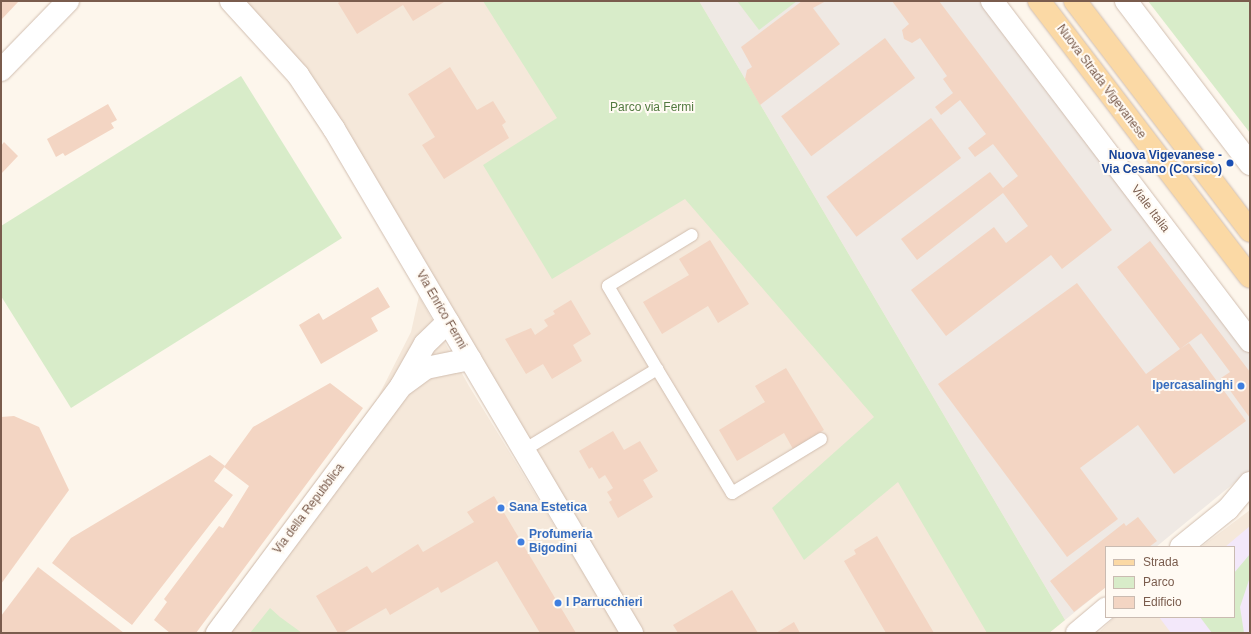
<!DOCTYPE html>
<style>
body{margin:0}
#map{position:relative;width:1251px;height:634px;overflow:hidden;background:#fdf6ec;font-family:Arial,sans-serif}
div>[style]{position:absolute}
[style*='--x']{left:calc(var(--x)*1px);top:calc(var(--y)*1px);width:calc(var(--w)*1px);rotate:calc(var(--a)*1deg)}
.residential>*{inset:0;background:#f5e8da}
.industrial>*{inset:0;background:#efe9e4}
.education>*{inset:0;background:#f3e8fa}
.green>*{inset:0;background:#d8ecc9}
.building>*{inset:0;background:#f3d5c3;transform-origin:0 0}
.roads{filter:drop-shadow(0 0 1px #d1beb0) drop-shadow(0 0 1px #d1beb0)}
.lane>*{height:12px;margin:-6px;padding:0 6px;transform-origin:6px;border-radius:6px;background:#fff}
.street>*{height:22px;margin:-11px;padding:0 11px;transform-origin:11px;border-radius:11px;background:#fff}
.secondary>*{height:22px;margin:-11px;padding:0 11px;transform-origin:11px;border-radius:11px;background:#fff}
.primary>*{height:22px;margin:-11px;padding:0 11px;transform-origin:11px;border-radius:11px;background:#fbd9a5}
.dots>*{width:11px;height:11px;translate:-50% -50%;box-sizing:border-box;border:2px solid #fffaf3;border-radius:50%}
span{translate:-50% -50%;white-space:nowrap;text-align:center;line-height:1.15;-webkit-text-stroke:4px #fffaf3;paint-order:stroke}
.street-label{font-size:12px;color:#7a5c4d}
.park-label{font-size:12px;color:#537a41}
.transit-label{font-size:12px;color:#164399;font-weight:700}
.right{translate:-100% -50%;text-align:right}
.shop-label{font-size:12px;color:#366cbe;font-weight:700}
.left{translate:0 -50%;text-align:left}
.frame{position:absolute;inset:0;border:2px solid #7a5c4d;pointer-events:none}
.legend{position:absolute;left:1105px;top:546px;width:130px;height:72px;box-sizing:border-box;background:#fffaf3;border:1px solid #cabbb1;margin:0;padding:5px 7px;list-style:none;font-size:12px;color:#7a5c4d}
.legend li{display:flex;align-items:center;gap:8px;height:20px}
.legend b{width:20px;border:1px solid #cabbb1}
</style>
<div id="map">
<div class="residential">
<i style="clip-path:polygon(235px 1px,699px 1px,1065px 620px,1049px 633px,634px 633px,341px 135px)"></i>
<i style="clip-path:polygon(419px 296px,469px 386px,620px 633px,202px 633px,378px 397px,411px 332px)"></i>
<i style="clip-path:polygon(1250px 510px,1250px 633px,1098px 633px,1115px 617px,1234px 617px,1234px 547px,1201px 547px)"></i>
</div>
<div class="industrial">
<i style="clip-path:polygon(699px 1px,985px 1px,1250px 348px,1250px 470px,1156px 547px,1106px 547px,1106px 587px,1065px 620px)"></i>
</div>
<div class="education">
<i style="clip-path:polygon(1250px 526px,1250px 633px,1171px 633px,1159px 617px,1234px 617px,1234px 547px,1225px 547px)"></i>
</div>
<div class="green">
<i style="clip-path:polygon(483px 1px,699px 1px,1065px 620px,1049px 633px,987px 633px,898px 482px,804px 560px,772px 508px,874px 417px,685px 199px,552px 279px,483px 165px,557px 118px)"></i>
<i style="clip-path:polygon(737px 1px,797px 1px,759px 30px)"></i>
<i style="clip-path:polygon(1148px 1px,1250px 1px,1250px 133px)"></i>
<i style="clip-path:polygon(241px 76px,342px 238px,71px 408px,1px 296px,1px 226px)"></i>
<i style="clip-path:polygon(1250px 554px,1250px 577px,1240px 607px,1244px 633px,1212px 633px,1200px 617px,1234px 617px,1234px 573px)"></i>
<i style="clip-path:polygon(270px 608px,280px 617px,302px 633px,250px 633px)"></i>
</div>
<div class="building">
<i style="clip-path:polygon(1px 1px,19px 1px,1px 20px)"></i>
<i style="clip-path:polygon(341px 1px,443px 1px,444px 2px,413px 21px,403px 5px,357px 34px,338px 3px)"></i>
<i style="clip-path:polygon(802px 1px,826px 1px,813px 8px,840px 44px,760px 105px,745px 79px,747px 70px,752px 67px,741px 47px)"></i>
<i style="clip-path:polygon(892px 1px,939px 1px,1112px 230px,1062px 269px,1051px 255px,946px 336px,911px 290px,994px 227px,1006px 243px,1028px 226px,1003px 193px,917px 260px,901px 239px,990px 172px,1003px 188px,1018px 176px,993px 144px,975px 157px,968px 148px,986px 134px,960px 100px,941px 115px,935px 107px,953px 93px,943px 79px,947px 76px,920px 38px,912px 43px,904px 39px,902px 30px,909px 24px)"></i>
<i style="left:885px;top:38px;width:50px;height:130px;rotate:53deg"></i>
<i style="clip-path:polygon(450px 67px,477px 110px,493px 101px,506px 122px,502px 125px,509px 138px,444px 179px,422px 145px,435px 137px,408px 94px)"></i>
<i style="clip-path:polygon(108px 104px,117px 120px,111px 123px,114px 128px,65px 156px,63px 153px,56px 157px,47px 139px)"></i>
<i style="left:931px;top:118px;width:50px;height:131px;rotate:53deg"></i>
<i style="clip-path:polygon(4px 142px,18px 156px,1px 174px,1px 146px)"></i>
<i style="clip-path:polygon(710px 240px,749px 304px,718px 323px,708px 306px,662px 334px,643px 302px,689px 275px,679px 259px)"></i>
<i style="clip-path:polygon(1150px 241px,1250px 372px,1250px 418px,1221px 378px,1230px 372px,1201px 333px,1208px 328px,1180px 349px,1189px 343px,1246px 421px,1174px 474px,1138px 425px,1080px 468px,1118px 519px,1067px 557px,938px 384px,1077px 283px,1146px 374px,1180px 349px,1117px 267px)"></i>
<i style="clip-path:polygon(378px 287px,390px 307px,371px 318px,378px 331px,321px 364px,299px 325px,319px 313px,323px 320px)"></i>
<i style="clip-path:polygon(571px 300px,591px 334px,573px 345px,582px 361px,552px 379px,543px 364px,526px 374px,505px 339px,531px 328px,535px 335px,548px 326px,544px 320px,555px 314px,553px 311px)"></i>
<i style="clip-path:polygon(786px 368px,824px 430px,793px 449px,784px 433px,737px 461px,719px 430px,765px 402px,755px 386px)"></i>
<i style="clip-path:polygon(330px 383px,363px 408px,196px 633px,170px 633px,154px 620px,167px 602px,164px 599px,219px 526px,223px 528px,249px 486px,224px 467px,253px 427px)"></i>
<i style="clip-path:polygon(14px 416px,39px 427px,69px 490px,1px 584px,1px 417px)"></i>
<i style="clip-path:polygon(613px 431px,624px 450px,640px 441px,658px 471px,643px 480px,653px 497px,618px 518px,609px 502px,612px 500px,607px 492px,613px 488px,605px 475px,599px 479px,592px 467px,589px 469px,579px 451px)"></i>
<i style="clip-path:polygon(210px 455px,225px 466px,214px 481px,233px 495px,132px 625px,52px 563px,71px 538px)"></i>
<i style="clip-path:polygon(494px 496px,576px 633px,540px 633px,497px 561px,441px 593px,438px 587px,390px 615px,386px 608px,343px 633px,338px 633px,316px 596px,367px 566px,372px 573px,418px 544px,423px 552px,474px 522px,467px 512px)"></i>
<i style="clip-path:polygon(1138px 517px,1157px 541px,1149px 547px,1106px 547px,1106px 587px,1074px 612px,1050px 581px,1124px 523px,1126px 526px)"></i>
<i style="clip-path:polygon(877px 536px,934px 633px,886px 633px,844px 561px,856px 554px,854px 550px)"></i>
<i style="clip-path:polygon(38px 567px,124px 633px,1px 633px,1px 616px)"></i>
<i style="clip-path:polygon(732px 590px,758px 633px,678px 633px,673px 625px)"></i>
<i style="clip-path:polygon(794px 622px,800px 633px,776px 633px)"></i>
</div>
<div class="roads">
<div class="lane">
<i style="--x:657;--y:369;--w:145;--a:58.8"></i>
<i style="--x:732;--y:493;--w:104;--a:-31.2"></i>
<i style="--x:524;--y:450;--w:156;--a:-31.3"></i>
<i style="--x:657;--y:369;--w:96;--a:-120.6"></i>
<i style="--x:608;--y:286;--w:98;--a:-31.3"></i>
</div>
<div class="street">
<i style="--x:231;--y:1;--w:100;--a:47.8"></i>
<i style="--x:298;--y:75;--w:65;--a:56.3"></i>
<i style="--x:334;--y:129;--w:586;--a:59.41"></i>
<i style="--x:992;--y:1;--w:427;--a:52.8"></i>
<i style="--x:1126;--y:1;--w:205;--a:52.7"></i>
<i style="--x:404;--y:384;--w:27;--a:-36"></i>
<i style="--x:426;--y:368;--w:45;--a:-11.6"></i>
<i style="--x:1181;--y:547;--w:60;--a:-39"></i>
<i style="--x:1228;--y:509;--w:34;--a:-50"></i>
<i style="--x:217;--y:633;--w:308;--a:-53.3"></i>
<i style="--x:401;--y:386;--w:48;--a:-60.3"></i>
<i style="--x:425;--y:344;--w:32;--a:-44"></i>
<i style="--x:1077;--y:633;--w:38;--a:-40"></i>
</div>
<div class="secondary">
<i style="--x:1;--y:70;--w:96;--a:-45.8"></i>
</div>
<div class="primary">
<i style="--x:1039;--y:1;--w:347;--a:52.6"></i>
<i style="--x:1075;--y:1;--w:289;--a:52.7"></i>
</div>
</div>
<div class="dots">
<i style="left:1230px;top:163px;background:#1a4fb4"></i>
<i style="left:1241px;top:386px;background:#3f7fe0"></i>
<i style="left:501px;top:508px;background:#3f7fe0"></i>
<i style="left:521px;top:542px;background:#3f7fe0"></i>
<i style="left:558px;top:603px;background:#3f7fe0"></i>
</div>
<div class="street-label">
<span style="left:1101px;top:82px;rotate:53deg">Nuova Strada Vigevanese</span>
<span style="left:1150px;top:209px;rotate:53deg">Viale Italia</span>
<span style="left:441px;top:310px;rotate:60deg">Via Enrico Fermi</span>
<span style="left:309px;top:509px;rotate:-53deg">Via della Repubblica</span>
</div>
<div class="park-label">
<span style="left:652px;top:108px">Parco via Fermi</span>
</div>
<div class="transit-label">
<span class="right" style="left:1222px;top:163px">Nuova Vigevanese -<br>Via Cesano (Corsico)</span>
</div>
<div class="shop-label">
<span class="right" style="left:1233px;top:386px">Ipercasalinghi</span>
<span class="left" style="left:509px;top:508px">Sana Estetica</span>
<span class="left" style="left:529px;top:542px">Profumeria<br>Bigodini</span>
<span class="left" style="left:566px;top:603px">I Parrucchieri</span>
</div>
<div class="frame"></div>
<ul class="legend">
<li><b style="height:5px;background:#fbd9a5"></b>Strada</li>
<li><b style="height:11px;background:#d8ecc9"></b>Parco</li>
<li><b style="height:11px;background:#f3d5c3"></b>Edificio</li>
</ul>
</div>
